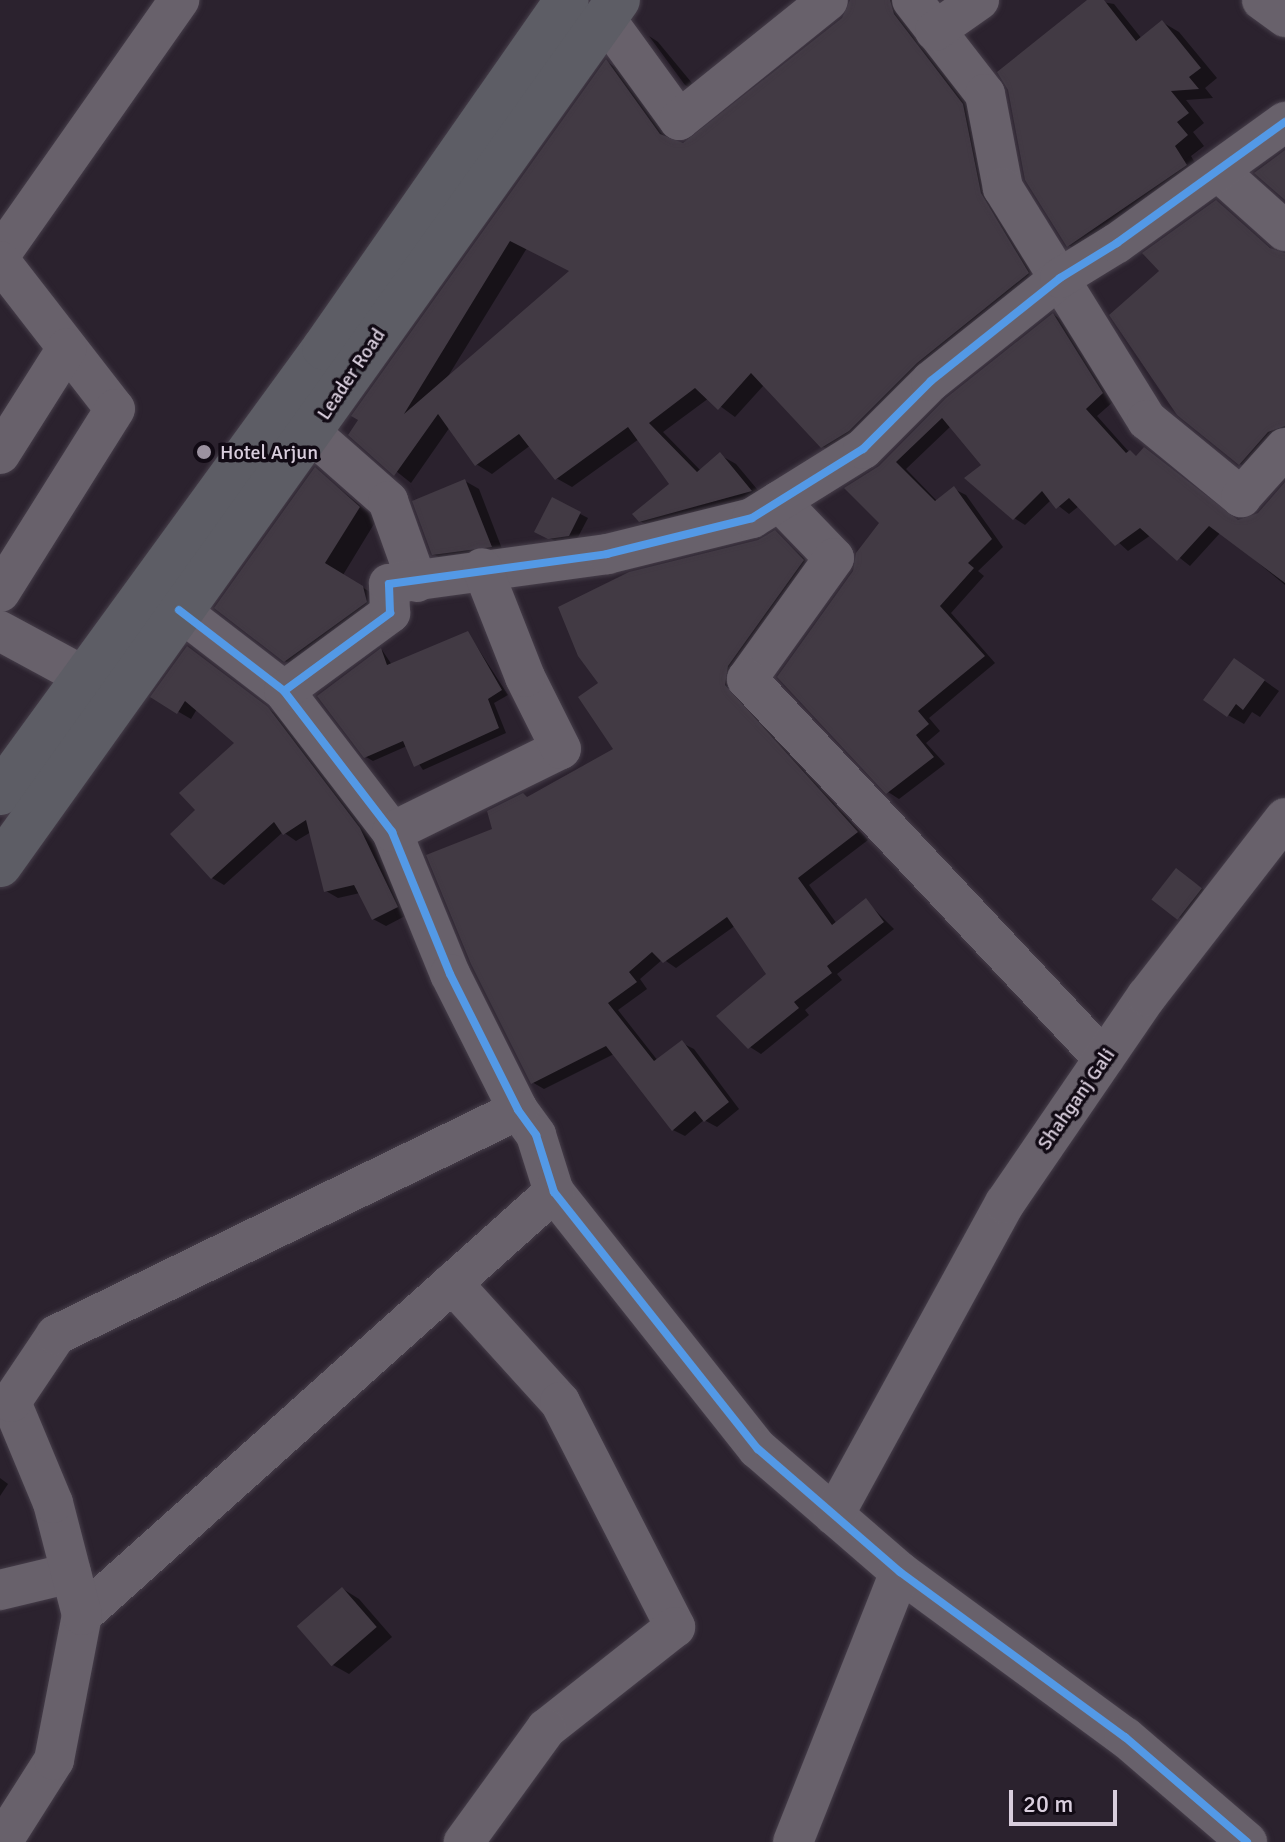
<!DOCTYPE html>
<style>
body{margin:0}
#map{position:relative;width:1285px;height:1842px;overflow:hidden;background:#2b222e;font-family:Signika,sans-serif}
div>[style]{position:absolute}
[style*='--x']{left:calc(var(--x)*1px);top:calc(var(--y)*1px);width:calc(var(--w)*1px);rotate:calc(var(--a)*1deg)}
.shadow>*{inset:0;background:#0007}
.building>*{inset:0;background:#423a44;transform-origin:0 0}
.roads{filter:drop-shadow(0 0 2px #463e4a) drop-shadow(0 0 2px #463e4a)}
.minor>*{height:40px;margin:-20px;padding:0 20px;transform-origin:20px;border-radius:20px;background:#68616b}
.secondary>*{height:44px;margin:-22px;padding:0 22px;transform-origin:22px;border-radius:22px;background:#5d5d65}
.cycleway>*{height:8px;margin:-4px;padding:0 4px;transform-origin:4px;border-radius:4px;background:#5399e6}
.dots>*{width:22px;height:22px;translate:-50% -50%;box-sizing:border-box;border:4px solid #110a14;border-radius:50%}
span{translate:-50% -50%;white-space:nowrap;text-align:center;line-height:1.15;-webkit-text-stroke:7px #110a14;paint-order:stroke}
.street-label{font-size:20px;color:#d9cedd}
.poi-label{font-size:20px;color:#d9cedd}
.left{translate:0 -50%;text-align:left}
.scale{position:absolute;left:1009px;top:1790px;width:108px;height:36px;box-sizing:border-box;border:4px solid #d9cedd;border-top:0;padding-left:10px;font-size:24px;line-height:28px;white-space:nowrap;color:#d9cedd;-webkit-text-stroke:6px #110a14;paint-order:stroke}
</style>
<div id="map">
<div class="shadow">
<i style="clip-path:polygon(evenodd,852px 0,909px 0,979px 115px,1044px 283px,838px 456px,822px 446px,764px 385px,735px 417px,709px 398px,663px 432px,701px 471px,720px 455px,736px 464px,766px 500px,656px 530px,640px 521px,672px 485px,639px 439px,572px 487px,556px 478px,531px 445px,492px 474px,476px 464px,450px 427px,411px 483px,350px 434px,607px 62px,622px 71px,673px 141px,683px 145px,844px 19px,852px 0,527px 248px,572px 271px,447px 378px,527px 248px)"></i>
<i style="clip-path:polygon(1090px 0,1114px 4px,1142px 39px,1162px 22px,1179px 32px,1217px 78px,1205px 88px,1213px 98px,1186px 100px,1204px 123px,1193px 132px,1204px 146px,1191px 156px,1202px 175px,1085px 255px,1068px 245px)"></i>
<i style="clip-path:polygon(649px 36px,658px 42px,701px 94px,685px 85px)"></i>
<i style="clip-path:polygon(1216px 202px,1275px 252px,1285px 254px,1285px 437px,1251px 470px,1240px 464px,1162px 271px)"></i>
<i style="clip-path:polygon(1054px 315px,1065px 322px,1114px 401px,1097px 416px,1130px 453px,1238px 521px,1259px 514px,1285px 485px,1285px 585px,1221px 532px,1190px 566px,1151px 535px,1128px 551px,1079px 506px,1069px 514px,1051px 500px,1025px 525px,1014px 518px,984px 466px,951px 426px,906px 469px,938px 502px,954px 489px,966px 495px,1003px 547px,978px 571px,984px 576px,951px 613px,995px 663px,929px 718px,940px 731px,926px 743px,945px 764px,899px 799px,888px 792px,855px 572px,882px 523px,880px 467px)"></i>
<i style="clip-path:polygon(316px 470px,377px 519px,343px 575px,381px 599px,304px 671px,285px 661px)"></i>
<i style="clip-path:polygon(465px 481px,479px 489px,504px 554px,447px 561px,433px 554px)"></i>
<i style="clip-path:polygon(553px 500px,588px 518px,577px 539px,557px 542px,537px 531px)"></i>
<i style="clip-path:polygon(775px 533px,815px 568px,736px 693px,868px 840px,809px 885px,837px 924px,866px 901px,894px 929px,837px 974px,842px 980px,805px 1010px,809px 1015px,761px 1054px,750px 1047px,768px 974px,736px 925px,676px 968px,663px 959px,640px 979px,647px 989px,618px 1010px,658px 1061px,682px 1043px,694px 1049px,739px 1109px,717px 1127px,704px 1120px,685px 1136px,673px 1130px,614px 1054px,544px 1089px,532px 1082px,494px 830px,529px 799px,616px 749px,601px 684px,758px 542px)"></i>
<i style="clip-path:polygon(468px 633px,508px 695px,494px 703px,506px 733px,423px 770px,407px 746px,373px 761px,366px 757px,382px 650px,392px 665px)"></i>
<i style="clip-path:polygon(188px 648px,280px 717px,372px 837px,409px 914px,386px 926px,373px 919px,360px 893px,338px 898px,326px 891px,311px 832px,296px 841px,283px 832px,224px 885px,212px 878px,198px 811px,237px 743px,197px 709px,191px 719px,153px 697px)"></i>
<i style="clip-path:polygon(1235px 660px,1279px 691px,1260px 717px,1252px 712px,1244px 724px,1228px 715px)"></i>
<i style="clip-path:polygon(1176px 871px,1217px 898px,1195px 927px,1179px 917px)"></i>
<i style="clip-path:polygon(0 1478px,8px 1484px,0 1496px)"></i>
<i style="clip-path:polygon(343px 1589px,359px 1599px,392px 1637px,349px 1674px,333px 1665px)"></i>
</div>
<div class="building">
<i style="clip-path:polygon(evenodd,850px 0,890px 0,894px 14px,963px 104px,981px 193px,1029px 273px,917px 363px,849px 431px,821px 448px,751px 373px,718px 410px,695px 388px,649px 423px,697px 472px,720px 452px,752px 491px,639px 522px,632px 514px,669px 484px,628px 427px,555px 480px,519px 434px,475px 466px,438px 414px,394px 476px,348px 435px,358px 420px,351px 416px,606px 59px,660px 134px,683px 143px,842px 18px,850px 0,510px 241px,569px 271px,404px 414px,510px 241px)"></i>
<i style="clip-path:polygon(1087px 0,1104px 0,1136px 41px,1162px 20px,1201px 68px,1189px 77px,1199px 89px,1171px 91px,1189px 113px,1177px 122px,1188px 135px,1175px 146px,1187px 165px,1067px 247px,1025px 180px,1008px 90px,997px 72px)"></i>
<i style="clip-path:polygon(1285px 150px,1285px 200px,1254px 173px)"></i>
<i style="clip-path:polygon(1216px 200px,1270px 248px,1285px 253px,1285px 426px,1268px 432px,1239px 465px,1177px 415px,1109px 315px,1159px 271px,1142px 253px)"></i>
<i style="clip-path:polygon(1053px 313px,1103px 393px,1086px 409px,1126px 453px,1130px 450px,1136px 456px,1144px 447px,1238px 520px,1258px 513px,1285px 482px,1285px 583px,1209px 526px,1177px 561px,1140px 528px,1115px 546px,1069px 498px,1056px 509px,1042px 491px,1013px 520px,964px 478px,981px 465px,942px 418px,896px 462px,935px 501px,954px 486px,992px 539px,968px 563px,974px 568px,940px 606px,985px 656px,918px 711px,929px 724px,916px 735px,934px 757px,886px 794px,777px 677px,853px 571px,856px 553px,879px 523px,844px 488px,879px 466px,946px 398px)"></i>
<i style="clip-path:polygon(315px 467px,360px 507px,325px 563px,363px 586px,367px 602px,284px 662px,214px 608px)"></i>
<i style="clip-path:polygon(465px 479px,492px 547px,432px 555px,412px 501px)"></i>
<i style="clip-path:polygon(552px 497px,581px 512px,569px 536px,548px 539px,534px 532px)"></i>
<i style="clip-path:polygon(775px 530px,804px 560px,728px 666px,725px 685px,858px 832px,798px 878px,832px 925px,866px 898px,884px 922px,827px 966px,832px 973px,794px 1002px,799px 1008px,748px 1049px,716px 1016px,766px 974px,727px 917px,663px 963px,652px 952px,629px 972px,637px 982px,608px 1003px,654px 1061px,682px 1040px,729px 1102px,704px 1122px,695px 1111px,672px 1131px,606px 1046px,531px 1084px,471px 964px,426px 855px,492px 829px,487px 811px,523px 793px,527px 797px,613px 749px,578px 697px,598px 683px,578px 656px,558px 607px,629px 572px,758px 540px)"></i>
<i style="clip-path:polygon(468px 631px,502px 690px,488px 699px,499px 728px,414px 767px,403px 741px,364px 758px,317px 696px,381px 648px,387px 665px)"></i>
<i style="clip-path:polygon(187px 646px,268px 707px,360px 828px,398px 907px,372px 920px,354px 885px,324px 892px,306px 820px,283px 835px,274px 822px,211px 879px,170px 834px,195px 810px,179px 793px,234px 743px,185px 701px,177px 714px,150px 697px)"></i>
<i style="clip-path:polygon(1234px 658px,1265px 680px,1243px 710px,1236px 704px,1227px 717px,1203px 700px)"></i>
<i style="left:1176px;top:868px;width:33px;height:40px;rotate:38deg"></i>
<i style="left:342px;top:1587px;width:53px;height:60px;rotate:49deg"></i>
</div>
<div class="roads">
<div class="minor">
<i style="--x:912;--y:0;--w:119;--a:52.2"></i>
<i style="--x:985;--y:94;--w:96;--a:79.2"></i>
<i style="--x:1003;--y:188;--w:273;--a:58.2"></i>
<i style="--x:1147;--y:420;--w:122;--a:39.3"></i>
<i style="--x:1241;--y:497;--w:66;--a:-48.1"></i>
<i style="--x:1262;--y:0;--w:29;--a:36"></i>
<i style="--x:605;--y:18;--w:126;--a:54"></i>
<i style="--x:679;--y:120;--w:191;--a:-38.8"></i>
<i style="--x:935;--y:31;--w:54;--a:-35.2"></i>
<i style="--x:1218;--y:171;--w:90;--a:41.8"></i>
<i style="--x:0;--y:255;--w:312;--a:-54.9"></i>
<i style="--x:0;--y:261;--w:187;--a:52.2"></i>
<i style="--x:115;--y:409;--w:216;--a:122.1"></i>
<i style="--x:311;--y:433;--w:103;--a:41.4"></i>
<i style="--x:388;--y:501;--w:86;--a:70.3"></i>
<i style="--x:0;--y:454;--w:125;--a:-57.7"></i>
<i style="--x:779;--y:501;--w:79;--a:46"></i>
<i style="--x:834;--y:558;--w:149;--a:125.7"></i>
<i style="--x:747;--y:679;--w:521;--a:46.79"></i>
<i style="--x:179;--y:610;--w:133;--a:37.6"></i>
<i style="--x:284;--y:691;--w:178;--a:52.5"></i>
<i style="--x:392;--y:832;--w:153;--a:67.8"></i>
<i style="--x:450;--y:974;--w:152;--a:63.4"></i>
<i style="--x:518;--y:1110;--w:31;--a:54"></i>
<i style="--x:536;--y:1135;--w:60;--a:72.5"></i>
<i style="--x:554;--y:1192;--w:328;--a:51.6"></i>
<i style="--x:758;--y:1449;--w:188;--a:40.9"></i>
<i style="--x:900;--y:1572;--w:279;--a:36.3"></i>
<i style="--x:1125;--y:1737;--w:161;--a:40.7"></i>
<i style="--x:0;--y:631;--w:97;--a:28.4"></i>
<i style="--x:284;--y:691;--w:132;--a:-36.3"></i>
<i style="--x:390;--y:613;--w:29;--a:-92"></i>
<i style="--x:389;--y:584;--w:220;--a:-7.8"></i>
<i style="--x:607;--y:554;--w:149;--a:-13.9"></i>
<i style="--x:752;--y:518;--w:131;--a:-31.9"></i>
<i style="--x:863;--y:449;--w:96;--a:-45"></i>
<i style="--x:931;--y:381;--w:165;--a:-38.6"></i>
<i style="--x:1060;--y:278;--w:67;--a:-31.6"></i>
<i style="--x:1117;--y:243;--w:207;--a:-35.8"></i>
<i style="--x:392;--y:832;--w:188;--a:-26.2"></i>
<i style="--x:561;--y:749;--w:80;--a:-116.6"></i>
<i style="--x:525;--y:677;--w:117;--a:-111.5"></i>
<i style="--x:452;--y:1283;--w:161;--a:47.8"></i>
<i style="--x:560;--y:1402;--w:253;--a:62.9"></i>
<i style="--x:675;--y:1627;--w:164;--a:141.7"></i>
<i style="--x:546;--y:1729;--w:140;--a:126"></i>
<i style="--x:834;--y:1515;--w:356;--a:-61.3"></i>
<i style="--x:1005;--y:1203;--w:251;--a:-55.6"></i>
<i style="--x:1147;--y:996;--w:225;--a:-52.2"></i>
<i style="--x:0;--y:1590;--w:73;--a:-13.5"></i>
<i style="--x:82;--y:1615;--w:634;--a:-41.87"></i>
<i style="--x:2;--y:1842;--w:97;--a:-57.6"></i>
<i style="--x:54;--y:1760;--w:148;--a:-79.1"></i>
<i style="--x:82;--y:1615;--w:116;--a:-104.5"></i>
<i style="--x:53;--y:1503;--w:109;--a:-112.6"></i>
<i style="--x:11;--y:1402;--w:81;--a:-56.1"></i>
<i style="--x:56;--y:1335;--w:514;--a:-25.97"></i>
<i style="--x:793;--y:1842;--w:290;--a:-68.4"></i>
</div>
<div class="secondary">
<i style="--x:0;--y:793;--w:550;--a:-53.94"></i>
<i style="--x:324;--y:348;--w:424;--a:-55.1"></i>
<i style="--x:0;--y:865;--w:1063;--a:-54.46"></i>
</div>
</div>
<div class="cycleway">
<i style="--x:179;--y:610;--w:133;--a:37.6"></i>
<i style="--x:284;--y:691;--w:178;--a:52.5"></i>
<i style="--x:392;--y:832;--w:153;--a:67.8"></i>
<i style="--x:450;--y:974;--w:152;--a:63.4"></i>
<i style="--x:518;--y:1110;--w:31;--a:54"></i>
<i style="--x:536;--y:1135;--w:60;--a:72.5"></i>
<i style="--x:554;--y:1192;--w:328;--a:51.6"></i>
<i style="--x:758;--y:1449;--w:188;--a:40.9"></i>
<i style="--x:900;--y:1572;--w:279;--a:36.3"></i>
<i style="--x:1125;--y:1737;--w:161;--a:40.7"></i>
<i style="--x:284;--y:691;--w:132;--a:-36.3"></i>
<i style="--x:390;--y:613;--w:29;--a:-92"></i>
<i style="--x:389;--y:584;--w:220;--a:-7.8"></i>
<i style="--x:607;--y:554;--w:149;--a:-13.9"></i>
<i style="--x:752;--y:518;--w:131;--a:-31.9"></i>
<i style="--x:863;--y:449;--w:96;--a:-45"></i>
<i style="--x:931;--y:381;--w:165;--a:-38.6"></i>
<i style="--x:1060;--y:278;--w:67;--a:-31.6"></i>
<i style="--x:1117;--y:243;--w:207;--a:-35.8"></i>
</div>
<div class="dots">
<i style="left:204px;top:452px;background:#9c92a0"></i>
</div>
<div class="street-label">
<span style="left:351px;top:374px;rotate:-56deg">Leader Road</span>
<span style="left:1076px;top:1099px;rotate:-55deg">Shahganj Gali</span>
</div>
<div class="poi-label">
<span class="left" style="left:220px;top:452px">Hotel Arjun</span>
</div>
<div class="scale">20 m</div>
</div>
